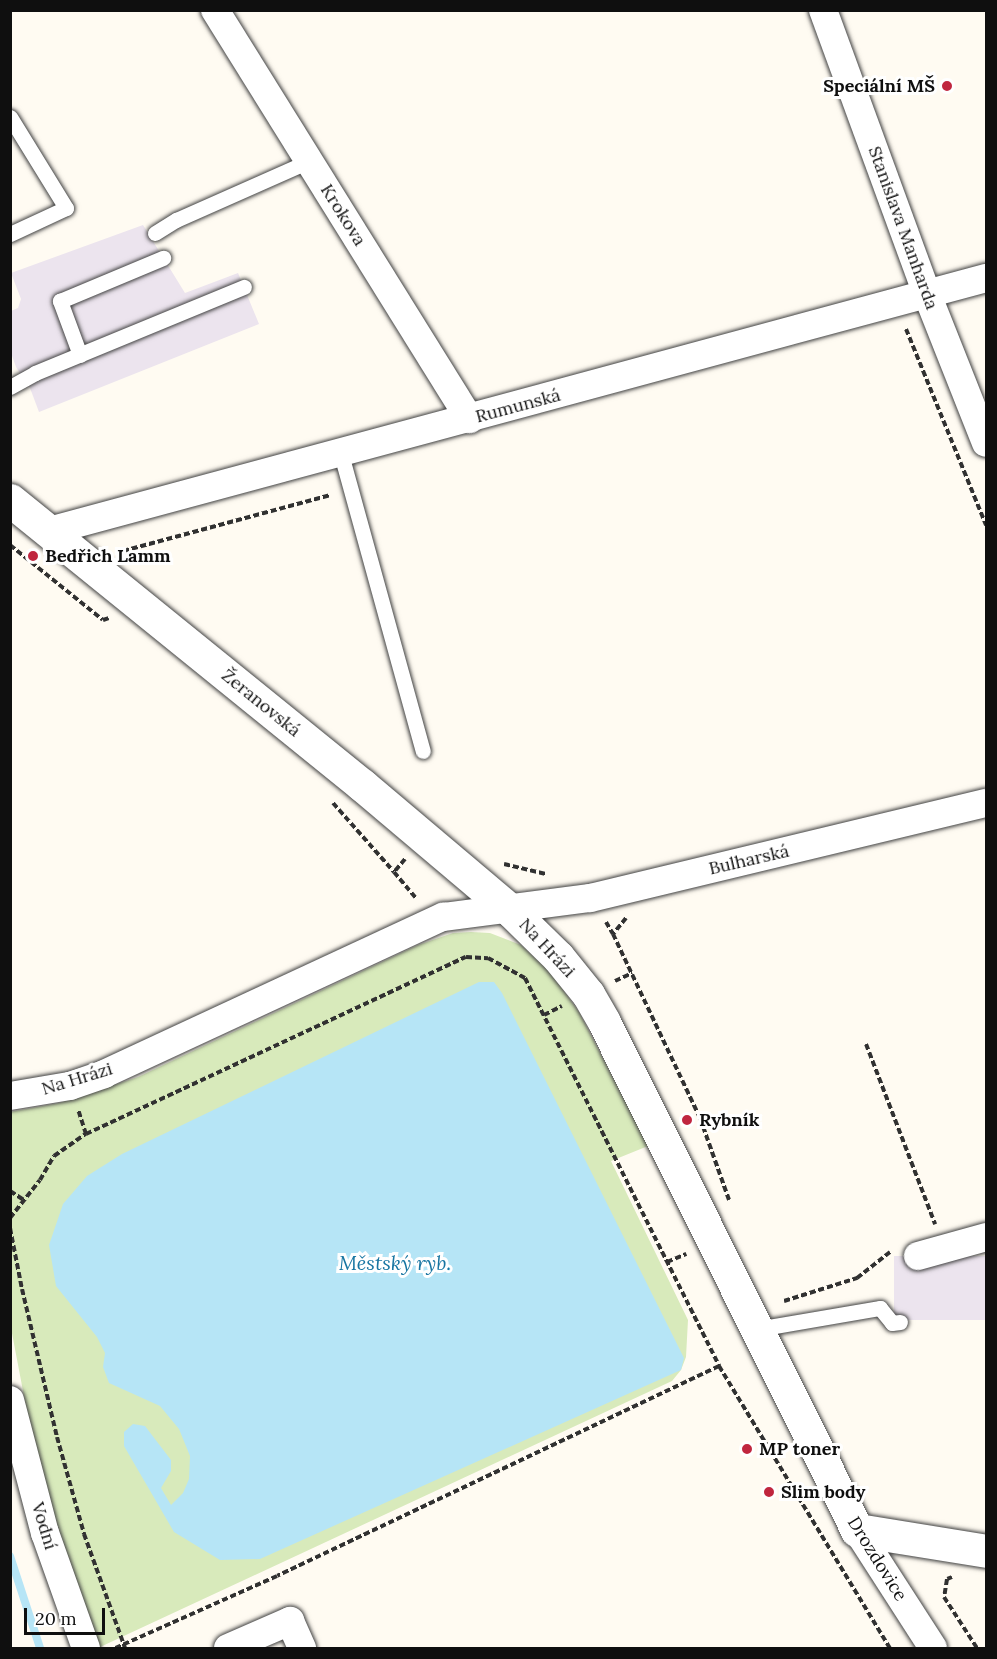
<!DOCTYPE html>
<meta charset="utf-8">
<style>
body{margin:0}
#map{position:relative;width:997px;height:1659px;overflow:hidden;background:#fffbf2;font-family:Lora,serif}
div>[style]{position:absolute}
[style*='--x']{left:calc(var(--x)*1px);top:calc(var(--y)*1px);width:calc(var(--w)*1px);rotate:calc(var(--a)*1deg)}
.industrial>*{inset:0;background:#ece4ee;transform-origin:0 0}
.green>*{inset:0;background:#d8eabb}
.water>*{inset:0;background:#b6e5f6}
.stream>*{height:8px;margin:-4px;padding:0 4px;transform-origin:4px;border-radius:4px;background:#b6e5f6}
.path>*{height:4px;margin-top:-2px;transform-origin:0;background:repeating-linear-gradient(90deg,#313131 0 6px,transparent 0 9px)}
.roads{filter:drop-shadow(0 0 2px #424242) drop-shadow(0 0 2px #424242)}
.service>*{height:15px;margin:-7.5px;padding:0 7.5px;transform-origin:7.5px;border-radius:7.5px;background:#fff}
.minor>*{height:28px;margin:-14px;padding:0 14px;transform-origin:14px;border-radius:14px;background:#fff}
.tertiary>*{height:33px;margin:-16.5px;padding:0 16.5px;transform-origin:16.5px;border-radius:16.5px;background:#fff}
.dots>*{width:16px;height:16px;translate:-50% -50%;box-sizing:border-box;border:3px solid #fff;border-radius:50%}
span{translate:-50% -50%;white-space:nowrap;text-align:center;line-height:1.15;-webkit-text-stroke:6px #fff;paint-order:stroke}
.poi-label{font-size:18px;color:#0f0f0f;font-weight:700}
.right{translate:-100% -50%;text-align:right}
.left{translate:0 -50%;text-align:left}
.street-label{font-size:18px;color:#0f0f0f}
.water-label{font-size:20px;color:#1775a2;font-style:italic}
.frame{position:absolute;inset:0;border:12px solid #0f0f0f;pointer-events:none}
.scale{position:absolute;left:24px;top:1608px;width:81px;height:27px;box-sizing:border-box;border:3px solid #0f0f0f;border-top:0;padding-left:8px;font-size:18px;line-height:21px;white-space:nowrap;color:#0f0f0f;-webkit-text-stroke:4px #fff;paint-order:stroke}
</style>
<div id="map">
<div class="industrial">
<i style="clip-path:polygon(143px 225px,185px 293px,238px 273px,259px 324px,39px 412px,30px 388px,16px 367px,11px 353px,11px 311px,18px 308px,21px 299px,11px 273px)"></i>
<i style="left:986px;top:1256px;width:64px;height:92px;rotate:90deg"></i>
</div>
<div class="green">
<i style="clip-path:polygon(471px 932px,490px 933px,521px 945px,550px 972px,579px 1012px,648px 1146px,611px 1161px,688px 1320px,686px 1357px,681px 1370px,672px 1381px,98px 1648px,53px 1512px,31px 1433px,11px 1328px,10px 1112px,59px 1103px,138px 1077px,418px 945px,453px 933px)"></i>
</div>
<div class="water">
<i style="clip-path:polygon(479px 982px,494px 982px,502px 993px,684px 1358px,681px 1370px,260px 1559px,220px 1560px,174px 1532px,124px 1446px,124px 1432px,133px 1424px,145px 1426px,171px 1460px,171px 1471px,161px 1488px,171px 1505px,183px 1493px,189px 1479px,190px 1456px,179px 1429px,160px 1406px,109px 1383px,103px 1367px,105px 1353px,97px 1337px,56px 1286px,49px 1245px,63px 1204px,87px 1176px,122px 1154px)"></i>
</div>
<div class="stream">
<i style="--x:10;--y:1556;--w:97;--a:71.9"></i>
</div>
<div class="path">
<i style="--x:906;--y:329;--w:212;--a:67.8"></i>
<i style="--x:10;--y:545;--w:119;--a:38.9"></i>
<i style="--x:103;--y:620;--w:6;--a:-18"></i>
<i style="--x:125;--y:553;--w:3;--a:-135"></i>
<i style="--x:123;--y:551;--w:215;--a:-15.1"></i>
<i style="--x:333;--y:803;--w:92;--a:48.5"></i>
<i style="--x:405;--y:859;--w:17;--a:130"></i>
<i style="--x:394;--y:872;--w:35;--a:50"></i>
<i style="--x:504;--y:864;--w:43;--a:13.4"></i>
<i style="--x:626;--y:918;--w:21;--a:129"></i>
<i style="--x:613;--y:934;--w:204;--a:64.7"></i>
<i style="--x:700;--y:1118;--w:87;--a:70.5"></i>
<i style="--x:606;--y:922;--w:14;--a:60"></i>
<i style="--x:615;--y:981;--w:19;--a:-25"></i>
<i style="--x:544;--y:1015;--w:20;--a:-27"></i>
<i style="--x:866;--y:1044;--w:193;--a:69"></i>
<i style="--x:86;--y:1134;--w:419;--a:-25"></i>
<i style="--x:466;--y:957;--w:22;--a:3"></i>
<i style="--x:488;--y:958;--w:42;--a:28.4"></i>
<i style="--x:525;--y:978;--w:434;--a:63.4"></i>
<i style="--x:719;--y:1366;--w:489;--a:154.6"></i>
<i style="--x:277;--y:1576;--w:177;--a:156"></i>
<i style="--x:10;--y:1191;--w:17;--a:33"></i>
<i style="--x:10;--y:1218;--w:48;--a:-51.7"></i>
<i style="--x:40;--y:1180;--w:28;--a:-60"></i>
<i style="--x:54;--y:1156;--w:39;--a:-35"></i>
<i style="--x:86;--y:1134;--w:25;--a:-108"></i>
<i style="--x:10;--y:1228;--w:62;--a:78.9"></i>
<i style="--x:22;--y:1289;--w:152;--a:76.7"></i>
<i style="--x:57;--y:1437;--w:101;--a:74.4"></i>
<i style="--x:84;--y:1534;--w:121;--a:70.2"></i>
<i style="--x:667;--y:1262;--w:21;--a:-23"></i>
<i style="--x:784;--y:1301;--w:77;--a:-17.5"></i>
<i style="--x:857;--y:1278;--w:42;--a:-38.2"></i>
<i style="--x:719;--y:1366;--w:330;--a:58.8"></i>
<i style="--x:952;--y:1577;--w:5;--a:158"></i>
<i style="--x:947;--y:1579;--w:18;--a:99"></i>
<i style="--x:944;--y:1597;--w:61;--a:57.1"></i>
</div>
<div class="roads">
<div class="service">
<i style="--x:10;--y:117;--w:107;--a:58.4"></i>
<i style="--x:66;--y:208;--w:62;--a:155.1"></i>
<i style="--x:155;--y:233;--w:25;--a:-32"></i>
<i style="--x:176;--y:220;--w:145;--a:-23.9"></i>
<i style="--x:80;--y:355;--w:58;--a:-110.3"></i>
<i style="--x:60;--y:301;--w:112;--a:-22.7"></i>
<i style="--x:10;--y:387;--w:29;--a:-29"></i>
<i style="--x:35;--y:373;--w:226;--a:-22.4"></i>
<i style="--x:341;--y:454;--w:308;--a:74.6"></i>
<i style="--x:757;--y:1329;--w:125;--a:-9.7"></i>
<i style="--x:880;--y:1308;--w:19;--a:51"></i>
<i style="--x:892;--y:1323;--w:8;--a:-7"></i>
</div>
<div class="minor">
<i style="--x:215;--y:10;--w:482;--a:58.1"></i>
<i style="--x:823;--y:10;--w:302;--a:69.9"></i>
<i style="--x:927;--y:294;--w:160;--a:68.4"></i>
<i style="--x:49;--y:531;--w:971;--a:-15.11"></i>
<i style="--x:10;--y:1096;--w:61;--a:-9.5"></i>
<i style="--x:70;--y:1086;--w:36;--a:-19"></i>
<i style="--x:104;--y:1074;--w:374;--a:-24.9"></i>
<i style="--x:443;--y:917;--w:148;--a:-7.4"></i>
<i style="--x:590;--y:898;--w:407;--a:-13.5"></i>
<i style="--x:918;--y:1256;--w:71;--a:-15.6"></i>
<i style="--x:10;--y:1400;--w:138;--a:75.3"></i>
<i style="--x:45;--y:1533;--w:122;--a:70.4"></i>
<i style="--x:857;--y:1530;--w:140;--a:57.2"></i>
<i style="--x:228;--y:1648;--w:68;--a:-23.5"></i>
<i style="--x:290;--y:1621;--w:30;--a:66"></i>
</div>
<div class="tertiary">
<i style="--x:10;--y:500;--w:453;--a:39"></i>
<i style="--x:362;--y:785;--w:194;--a:40.2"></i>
<i style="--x:510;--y:910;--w:67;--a:44.4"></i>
<i style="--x:558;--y:957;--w:48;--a:51"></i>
<i style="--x:588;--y:994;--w:32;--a:60"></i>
<i style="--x:604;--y:1022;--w:568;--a:63.53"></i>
<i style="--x:857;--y:1530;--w:131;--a:9.2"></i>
</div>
</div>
<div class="dots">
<i style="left:947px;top:86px;background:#c0263f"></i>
<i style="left:33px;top:556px;background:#c0263f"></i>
<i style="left:687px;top:1120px;background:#c0263f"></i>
<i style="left:747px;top:1449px;background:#c0263f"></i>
<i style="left:769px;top:1492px;background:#c0263f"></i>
</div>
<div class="poi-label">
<span class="right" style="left:935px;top:86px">Speciální MŠ</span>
<span class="left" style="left:45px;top:556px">Bedřich Lamm</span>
<span class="left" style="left:699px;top:1120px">Rybník</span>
<span class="left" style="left:759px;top:1449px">MP toner</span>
<span class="left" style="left:781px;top:1492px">Slim body</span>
</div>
<div class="street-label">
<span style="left:343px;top:215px;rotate:58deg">Krokova</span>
<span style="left:903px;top:228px;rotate:70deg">Stanislava Manharda</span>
<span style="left:518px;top:406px;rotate:-15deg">Rumunská</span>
<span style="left:261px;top:703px;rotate:39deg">Žeranovská</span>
<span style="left:749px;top:860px;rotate:-13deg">Bulharská</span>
<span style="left:547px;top:948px;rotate:47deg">Na Hrázi</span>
<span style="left:77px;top:1079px;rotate:-17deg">Na Hrázi</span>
<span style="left:44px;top:1526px;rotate:73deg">Vodní</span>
<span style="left:877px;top:1559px;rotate:58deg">Drozdovice</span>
</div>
<div class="water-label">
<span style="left:395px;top:1262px">Městský ryb.</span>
</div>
<div class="frame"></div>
<div class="scale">20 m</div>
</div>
